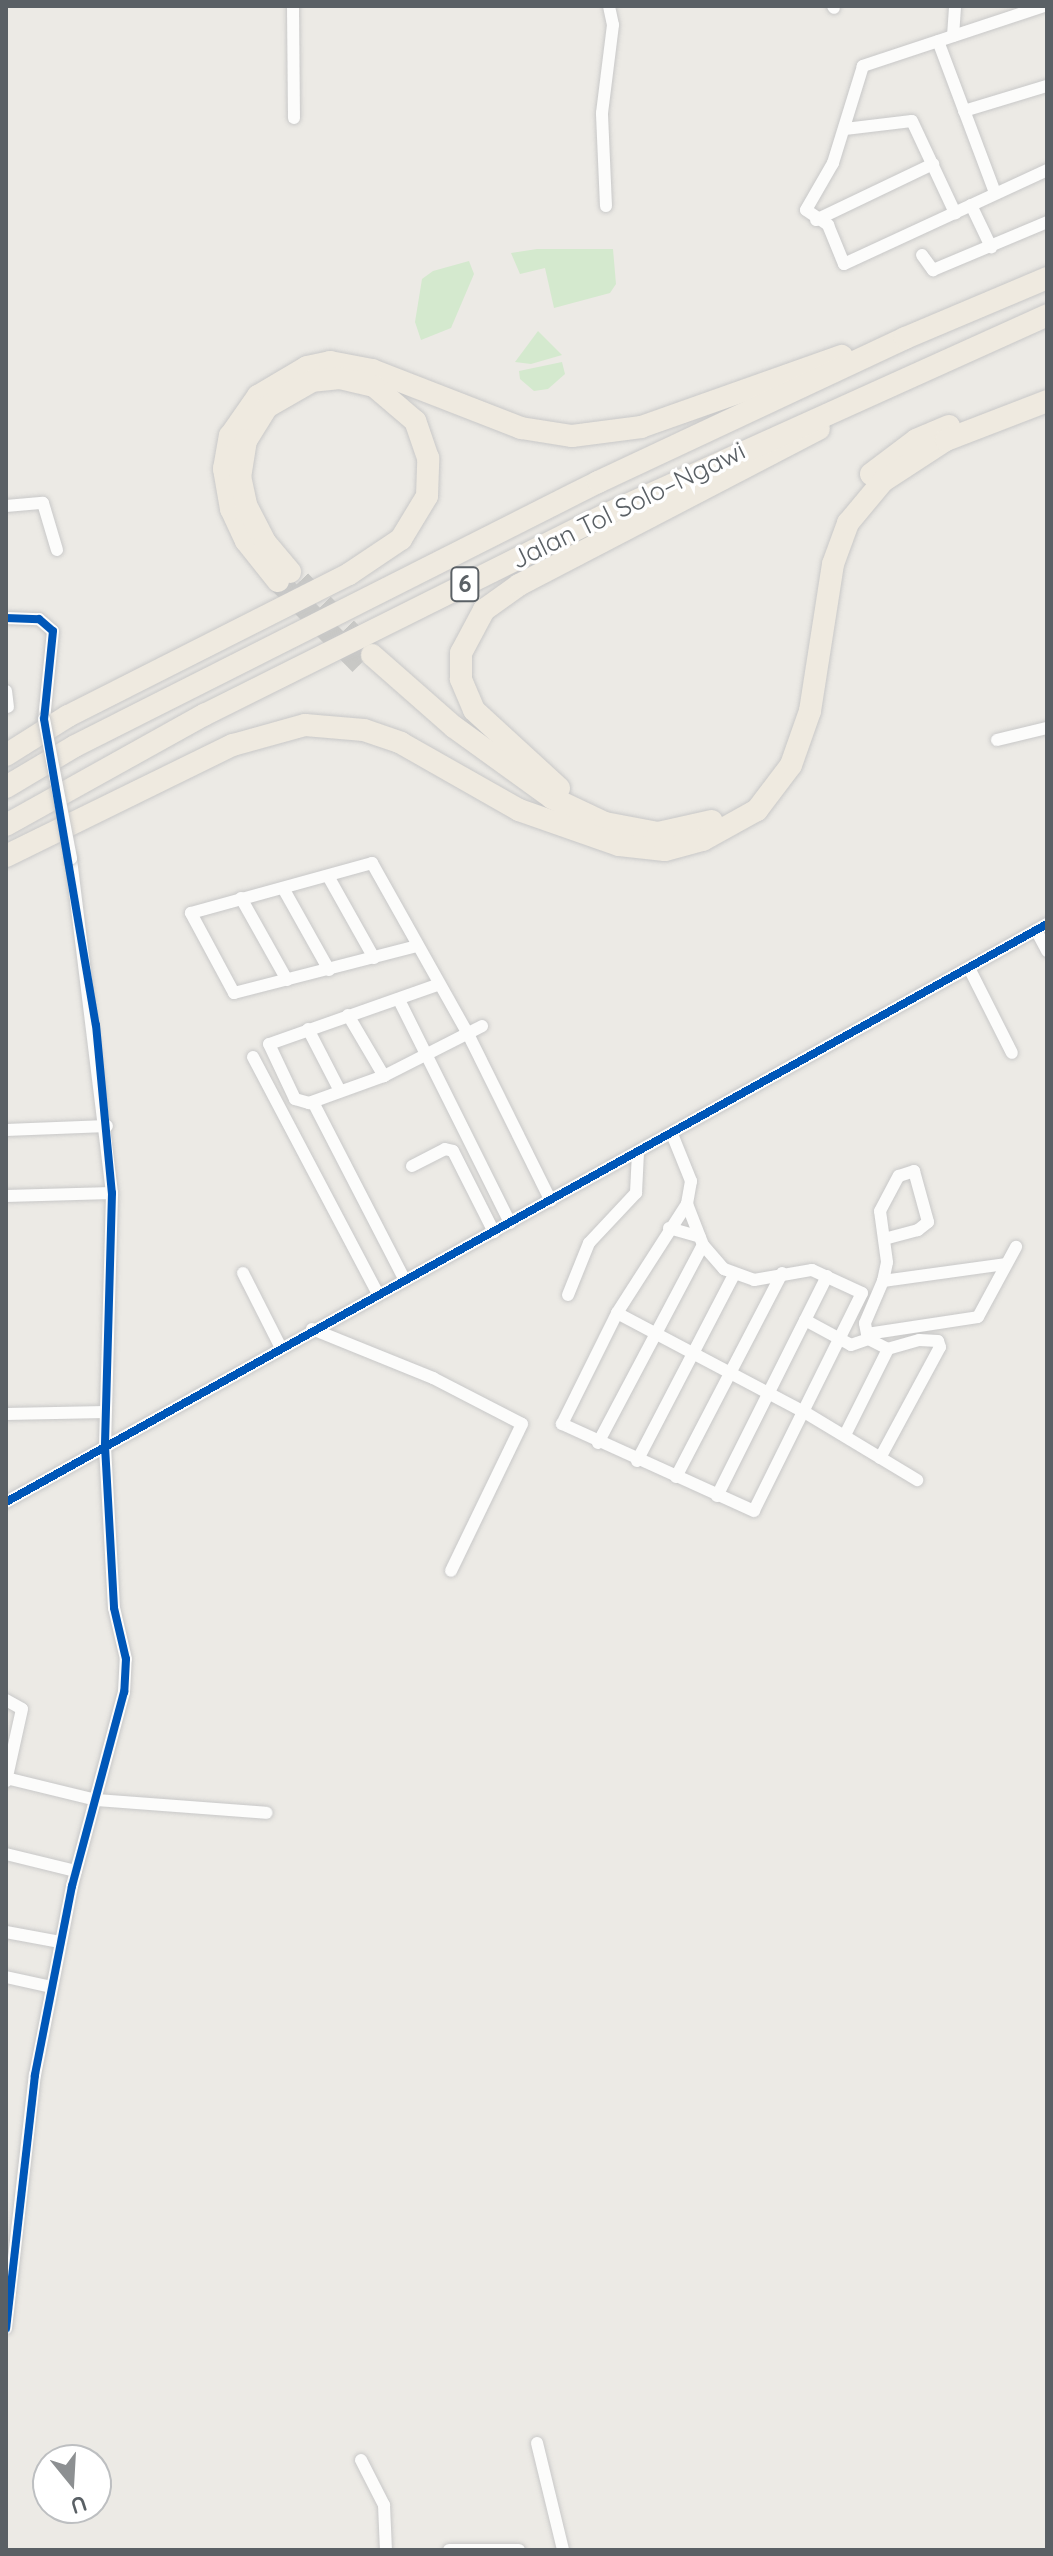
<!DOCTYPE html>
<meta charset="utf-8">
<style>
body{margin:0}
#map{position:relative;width:1053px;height:2556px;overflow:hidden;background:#eceae5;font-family:Quicksand,sans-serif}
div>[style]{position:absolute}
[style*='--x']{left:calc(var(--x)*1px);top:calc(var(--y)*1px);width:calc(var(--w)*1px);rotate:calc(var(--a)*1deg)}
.green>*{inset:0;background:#d4e9ce}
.motorway-tunnel>*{height:22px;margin-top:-11px;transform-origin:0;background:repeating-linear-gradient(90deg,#c8c8c5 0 22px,transparent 0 33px)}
.roads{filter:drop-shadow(0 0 2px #c8c8c8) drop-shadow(0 0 2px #c8c8c8)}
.minor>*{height:12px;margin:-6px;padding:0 6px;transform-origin:6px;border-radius:6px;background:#fcfcfb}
.motorway>*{height:22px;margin:-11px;padding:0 11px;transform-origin:11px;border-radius:11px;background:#efeae0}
.bridges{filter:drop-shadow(0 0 2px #c8c8c8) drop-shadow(0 0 2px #c8c8c8)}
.minor-bridge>*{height:12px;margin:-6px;padding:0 6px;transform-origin:6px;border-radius:6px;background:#fcfcfb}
.cycleway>*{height:8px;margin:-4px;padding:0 4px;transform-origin:4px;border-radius:4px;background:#0057b8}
span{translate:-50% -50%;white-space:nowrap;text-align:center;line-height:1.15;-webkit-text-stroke:7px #fff;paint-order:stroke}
.shield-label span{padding:2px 6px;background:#fff;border:2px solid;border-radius:6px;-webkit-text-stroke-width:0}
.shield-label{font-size:24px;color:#5a6065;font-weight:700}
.street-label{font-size:26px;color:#5a6065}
.frame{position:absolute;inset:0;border:8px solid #5a6065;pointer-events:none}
.north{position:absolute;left:32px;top:2444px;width:80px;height:80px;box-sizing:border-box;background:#fff;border:2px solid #bdbfc1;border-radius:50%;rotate:162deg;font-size:22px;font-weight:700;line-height:32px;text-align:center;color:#5a6065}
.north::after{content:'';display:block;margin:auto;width:28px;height:36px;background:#8d9092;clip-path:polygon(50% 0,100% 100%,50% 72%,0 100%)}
</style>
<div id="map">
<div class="green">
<i style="clip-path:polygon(537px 249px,613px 249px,616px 284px,610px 293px,554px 308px,545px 268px,520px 274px,511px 253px)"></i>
<i style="clip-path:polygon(469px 261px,474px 274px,451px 328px,421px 340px,415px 322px,422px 279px,433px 271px)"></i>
<i style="clip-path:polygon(538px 331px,562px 355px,531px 364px,515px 362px)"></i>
<i style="clip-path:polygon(562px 362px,565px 374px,548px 389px,534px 391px,520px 379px,519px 371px)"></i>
</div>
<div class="motorway-tunnel">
<i style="--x:278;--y:581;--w:117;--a:45.3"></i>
<i style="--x:300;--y:581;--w:98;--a:45.8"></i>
</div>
<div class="roads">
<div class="minor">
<i style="--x:293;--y:6;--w:112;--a:89.5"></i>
<i style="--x:833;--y:6;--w:2;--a:63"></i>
<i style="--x:1044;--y:6;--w:191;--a:161.7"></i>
<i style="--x:863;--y:66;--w:102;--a:107.2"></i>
<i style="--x:833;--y:163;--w:54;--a:119.9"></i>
<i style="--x:806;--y:210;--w:27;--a:34"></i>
<i style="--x:828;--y:225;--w:42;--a:67.7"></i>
<i style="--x:844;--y:264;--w:224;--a:-24.8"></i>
<i style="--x:953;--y:36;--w:30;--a:-86"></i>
<i style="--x:938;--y:41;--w:162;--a:69.4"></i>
<i style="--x:964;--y:111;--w:87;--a:-16.8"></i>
<i style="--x:845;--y:129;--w:67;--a:-6.8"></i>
<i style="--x:912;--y:121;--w:102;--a:64.9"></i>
<i style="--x:971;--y:205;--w:47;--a:64.5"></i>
<i style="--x:606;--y:206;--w:93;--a:-92.5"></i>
<i style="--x:602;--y:113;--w:89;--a:-82.9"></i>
<i style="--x:613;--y:25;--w:19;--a:-102"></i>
<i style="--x:816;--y:220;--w:130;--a:-25.6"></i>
<i style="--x:922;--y:255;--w:19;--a:54"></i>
<i style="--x:933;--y:270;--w:124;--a:-22.8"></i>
<i style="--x:6;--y:506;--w:37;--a:-5"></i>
<i style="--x:43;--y:503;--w:49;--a:73.4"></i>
<i style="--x:6;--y:618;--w:33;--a:2"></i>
<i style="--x:39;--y:619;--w:18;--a:41"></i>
<i style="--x:53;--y:631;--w:88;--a:95.8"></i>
<i style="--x:6;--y:691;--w:16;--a:83"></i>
<i style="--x:997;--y:740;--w:51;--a:-13.5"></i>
<i style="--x:328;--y:876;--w:94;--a:60.7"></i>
<i style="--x:283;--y:888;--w:94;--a:60.7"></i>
<i style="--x:241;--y:898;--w:94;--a:60.7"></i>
<i style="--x:1036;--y:930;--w:24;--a:62"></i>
<i style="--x:417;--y:946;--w:189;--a:165.6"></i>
<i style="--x:234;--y:993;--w:91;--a:-118.3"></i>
<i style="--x:191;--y:913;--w:188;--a:-15.4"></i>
<i style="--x:372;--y:863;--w:196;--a:60.7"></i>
<i style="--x:468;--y:1034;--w:186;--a:63.6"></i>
<i style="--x:969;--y:968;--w:95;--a:63.2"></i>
<i style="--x:437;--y:985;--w:178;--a:160.6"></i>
<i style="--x:269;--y:1044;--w:61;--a:64.7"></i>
<i style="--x:295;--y:1099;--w:15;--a:16"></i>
<i style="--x:309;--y:1103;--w:80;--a:-19.8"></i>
<i style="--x:384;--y:1076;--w:110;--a:-27"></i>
<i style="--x:399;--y:1000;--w:249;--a:63.5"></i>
<i style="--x:348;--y:1015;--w:71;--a:59.5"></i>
<i style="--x:308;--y:1029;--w:68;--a:62.7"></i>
<i style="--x:253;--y:1057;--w:268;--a:62.2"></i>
<i style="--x:315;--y:1106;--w:196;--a:62.7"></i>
<i style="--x:6;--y:1130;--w:101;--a:-2.3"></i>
<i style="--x:672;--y:1134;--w:51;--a:68"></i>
<i style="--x:691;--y:1181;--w:23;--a:100"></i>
<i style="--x:687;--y:1204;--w:44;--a:68.7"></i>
<i style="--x:703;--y:1245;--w:32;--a:49"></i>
<i style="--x:724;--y:1269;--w:32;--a:20"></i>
<i style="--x:754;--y:1280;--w:59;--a:-9.8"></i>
<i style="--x:812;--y:1270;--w:55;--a:24.7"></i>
<i style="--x:862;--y:1293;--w:243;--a:116.4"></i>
<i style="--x:754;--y:1511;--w:211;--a:-155.6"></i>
<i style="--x:562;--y:1424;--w:124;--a:-63.6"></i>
<i style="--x:617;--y:1313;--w:130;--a:-57.3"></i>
<i style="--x:412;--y:1166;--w:37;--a:-27"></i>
<i style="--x:445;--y:1149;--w:8;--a:14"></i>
<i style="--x:453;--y:1151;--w:91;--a:63.2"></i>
<i style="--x:6;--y:1196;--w:106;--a:-1.6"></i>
<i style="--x:669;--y:1228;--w:32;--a:16"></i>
<i style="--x:243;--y:1273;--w:82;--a:63.1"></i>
<i style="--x:883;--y:1281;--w:19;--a:-78"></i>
<i style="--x:887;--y:1262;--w:51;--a:-97.8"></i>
<i style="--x:880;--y:1211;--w:40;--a:-62"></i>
<i style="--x:899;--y:1176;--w:16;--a:-18"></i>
<i style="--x:914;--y:1171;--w:53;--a:74.6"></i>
<i style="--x:928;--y:1222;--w:13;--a:141"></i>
<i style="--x:918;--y:1230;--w:34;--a:165"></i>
<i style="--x:568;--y:1295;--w:56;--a:-68"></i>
<i style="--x:589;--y:1243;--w:69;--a:-46.8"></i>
<i style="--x:636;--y:1193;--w:41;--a:-87.2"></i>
<i style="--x:617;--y:1313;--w:214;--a:27.9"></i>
<i style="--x:806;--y:1413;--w:130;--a:31.1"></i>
<i style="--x:805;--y:1320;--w:52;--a:28.5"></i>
<i style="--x:851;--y:1345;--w:18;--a:-19"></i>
<i style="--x:312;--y:1329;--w:131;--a:22"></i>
<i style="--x:433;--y:1378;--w:100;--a:27.3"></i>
<i style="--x:522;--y:1424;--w:163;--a:115.8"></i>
<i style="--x:867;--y:1334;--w:112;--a:-8.7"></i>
<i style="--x:978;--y:1317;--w:80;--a:-61.5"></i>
<i style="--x:868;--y:1339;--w:16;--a:-101"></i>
<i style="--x:865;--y:1323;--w:46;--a:-66.8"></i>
<i style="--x:883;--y:1281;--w:123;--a:-7.9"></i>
<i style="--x:6;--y:1414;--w:99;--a:-1.2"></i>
<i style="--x:845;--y:1435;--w:96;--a:-63.4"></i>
<i style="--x:888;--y:1349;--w:22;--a:-153"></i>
<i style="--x:598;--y:1443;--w:224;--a:-62.1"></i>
<i style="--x:880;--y:1458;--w:126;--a:-61.6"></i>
<i style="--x:940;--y:1347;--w:6;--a:-108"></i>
<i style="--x:938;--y:1341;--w:19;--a:-177"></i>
<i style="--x:919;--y:1340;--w:32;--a:164"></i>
<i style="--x:637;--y:1461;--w:210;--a:-62.5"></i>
<i style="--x:676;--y:1477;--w:230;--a:-62.5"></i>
<i style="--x:717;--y:1496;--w:246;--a:-63.4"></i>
<i style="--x:6;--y:1502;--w:1191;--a:-29.04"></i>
<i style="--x:6;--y:1700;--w:18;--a:29"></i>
<i style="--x:22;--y:1709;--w:74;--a:102.5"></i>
<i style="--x:6;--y:1778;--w:93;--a:13.7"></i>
<i style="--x:96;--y:1800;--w:171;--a:4.3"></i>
<i style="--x:6;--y:1854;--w:72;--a:13.7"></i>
<i style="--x:6;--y:1932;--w:55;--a:10.5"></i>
<i style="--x:6;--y:1977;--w:46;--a:12.5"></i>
<i style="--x:6;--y:2328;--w:255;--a:-83.5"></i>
<i style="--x:35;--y:2075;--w:193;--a:-78.9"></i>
<i style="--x:72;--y:1886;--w:201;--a:-75"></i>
<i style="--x:124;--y:1692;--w:33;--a:-87"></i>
<i style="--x:126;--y:1659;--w:52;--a:-103.2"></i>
<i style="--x:114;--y:1608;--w:162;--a:-93.2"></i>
<i style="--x:105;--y:1446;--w:253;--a:-88.4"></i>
<i style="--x:112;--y:1193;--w:337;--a:-97"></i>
<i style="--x:537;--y:2443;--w:110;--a:76.3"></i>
<i style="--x:361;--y:2460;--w:51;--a:62.9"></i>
<i style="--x:384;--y:2505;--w:45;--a:87.5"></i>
<i style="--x:449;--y:2550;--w:70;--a:0"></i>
</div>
<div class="motorway">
<i style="--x:871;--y:474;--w:56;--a:-37.1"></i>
<i style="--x:916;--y:440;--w:36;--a:-23"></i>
<i style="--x:278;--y:581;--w:51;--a:-128.7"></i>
<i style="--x:246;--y:541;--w:35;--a:-115"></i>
<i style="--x:231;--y:509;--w:41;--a:-99.9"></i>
<i style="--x:224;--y:469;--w:34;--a:-80"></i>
<i style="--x:230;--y:436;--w:49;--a:-55"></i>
<i style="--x:258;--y:396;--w:57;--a:-30.6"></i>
<i style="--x:307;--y:367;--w:24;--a:-12"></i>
<i style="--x:330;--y:362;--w:43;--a:10.8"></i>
<i style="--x:372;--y:370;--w:160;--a:21.3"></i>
<i style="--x:521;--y:428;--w:52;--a:8.9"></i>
<i style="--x:572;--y:436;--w:70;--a:-7.4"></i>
<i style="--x:641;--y:427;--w:213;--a:-19.5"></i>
<i style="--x:372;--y:655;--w:109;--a:41.3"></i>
<i style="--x:454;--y:727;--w:121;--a:35.9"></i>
<i style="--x:552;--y:798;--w:59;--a:25.3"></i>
<i style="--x:605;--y:823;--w:54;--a:10.7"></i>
<i style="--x:658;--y:833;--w:55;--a:-12.5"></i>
<i style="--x:6;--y:755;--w:73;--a:-32.2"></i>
<i style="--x:68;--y:716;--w:315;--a:-26.8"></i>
<i style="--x:349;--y:574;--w:63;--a:-33.9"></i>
<i style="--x:401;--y:539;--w:50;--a:-58.8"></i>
<i style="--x:427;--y:496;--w:38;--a:-88"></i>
<i style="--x:428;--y:458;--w:39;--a:-109"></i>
<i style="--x:415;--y:421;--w:54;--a:-139.5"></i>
<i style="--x:374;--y:386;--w:35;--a:-167"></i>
<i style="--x:340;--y:378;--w:28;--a:174"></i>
<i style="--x:312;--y:381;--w:52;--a:150"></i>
<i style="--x:267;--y:407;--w:39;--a:122"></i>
<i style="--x:246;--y:440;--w:36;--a:99"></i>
<i style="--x:240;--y:476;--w:30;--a:78"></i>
<i style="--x:246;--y:505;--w:42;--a:62.8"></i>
<i style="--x:265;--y:542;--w:39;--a:50"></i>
<i style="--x:6;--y:787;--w:80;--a:-30.7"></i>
<i style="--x:75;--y:746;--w:586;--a:-26.78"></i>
<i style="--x:598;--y:482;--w:339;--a:-25.1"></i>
<i style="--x:905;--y:338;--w:154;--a:-22.9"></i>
<i style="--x:559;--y:788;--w:115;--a:-137.5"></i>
<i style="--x:474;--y:710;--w:34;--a:-113"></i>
<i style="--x:461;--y:679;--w:26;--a:-90"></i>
<i style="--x:461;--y:653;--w:49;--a:-61.9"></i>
<i style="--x:484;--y:610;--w:43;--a:-35.5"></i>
<i style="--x:519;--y:585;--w:338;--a:-27.5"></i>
<i style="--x:6;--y:825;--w:227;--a:-29.1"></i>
<i style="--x:204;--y:715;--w:450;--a:-26.5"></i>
<i style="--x:607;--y:514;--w:483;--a:-24.3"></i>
<i style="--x:6;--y:856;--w:253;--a:-26.1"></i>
<i style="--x:233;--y:745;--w:75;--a:-15.5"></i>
<i style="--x:305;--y:725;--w:59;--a:4.8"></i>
<i style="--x:364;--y:730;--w:39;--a:19"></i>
<i style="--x:401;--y:743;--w:136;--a:29.6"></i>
<i style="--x:519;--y:810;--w:106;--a:19.3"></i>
<i style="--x:619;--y:845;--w:46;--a:6.2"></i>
<i style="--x:665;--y:850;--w:39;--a:-15"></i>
<i style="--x:703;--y:840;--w:62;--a:-29.1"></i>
<i style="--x:757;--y:810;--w:56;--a:-52.9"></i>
<i style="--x:791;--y:765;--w:57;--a:-70.6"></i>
<i style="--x:810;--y:711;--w:149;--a:-81.1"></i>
<i style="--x:833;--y:564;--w:44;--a:-69.9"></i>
<i style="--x:848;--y:523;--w:55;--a:-50.2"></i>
<i style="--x:883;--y:481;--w:75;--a:-33.1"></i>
<i style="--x:946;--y:440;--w:108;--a:-21.1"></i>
</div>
</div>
<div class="bridges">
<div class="minor-bridge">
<i style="--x:44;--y:719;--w:142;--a:79"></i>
</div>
</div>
<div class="cycleway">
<i style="--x:6;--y:618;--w:33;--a:2"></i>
<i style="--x:39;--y:619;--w:18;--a:41"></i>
<i style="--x:53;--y:631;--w:88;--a:95.8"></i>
<i style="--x:44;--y:719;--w:310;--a:80.4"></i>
<i style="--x:96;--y:1025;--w:169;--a:84.6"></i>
<i style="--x:112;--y:1193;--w:253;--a:91.6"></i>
<i style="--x:105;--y:1446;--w:162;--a:86.8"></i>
<i style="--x:114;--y:1608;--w:52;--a:76.8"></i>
<i style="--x:126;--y:1659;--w:33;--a:93"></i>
<i style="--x:124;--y:1692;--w:201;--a:105"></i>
<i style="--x:72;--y:1886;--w:193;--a:101.1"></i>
<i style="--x:35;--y:2075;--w:255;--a:96.5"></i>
<i style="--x:6;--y:1502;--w:1191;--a:-29.04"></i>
</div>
<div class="shield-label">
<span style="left:465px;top:584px">6</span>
</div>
<div class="street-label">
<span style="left:628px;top:505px;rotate:-26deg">Jalan Tol Solo–Ngawi</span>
</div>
<div class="frame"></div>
<div class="north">U</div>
</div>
